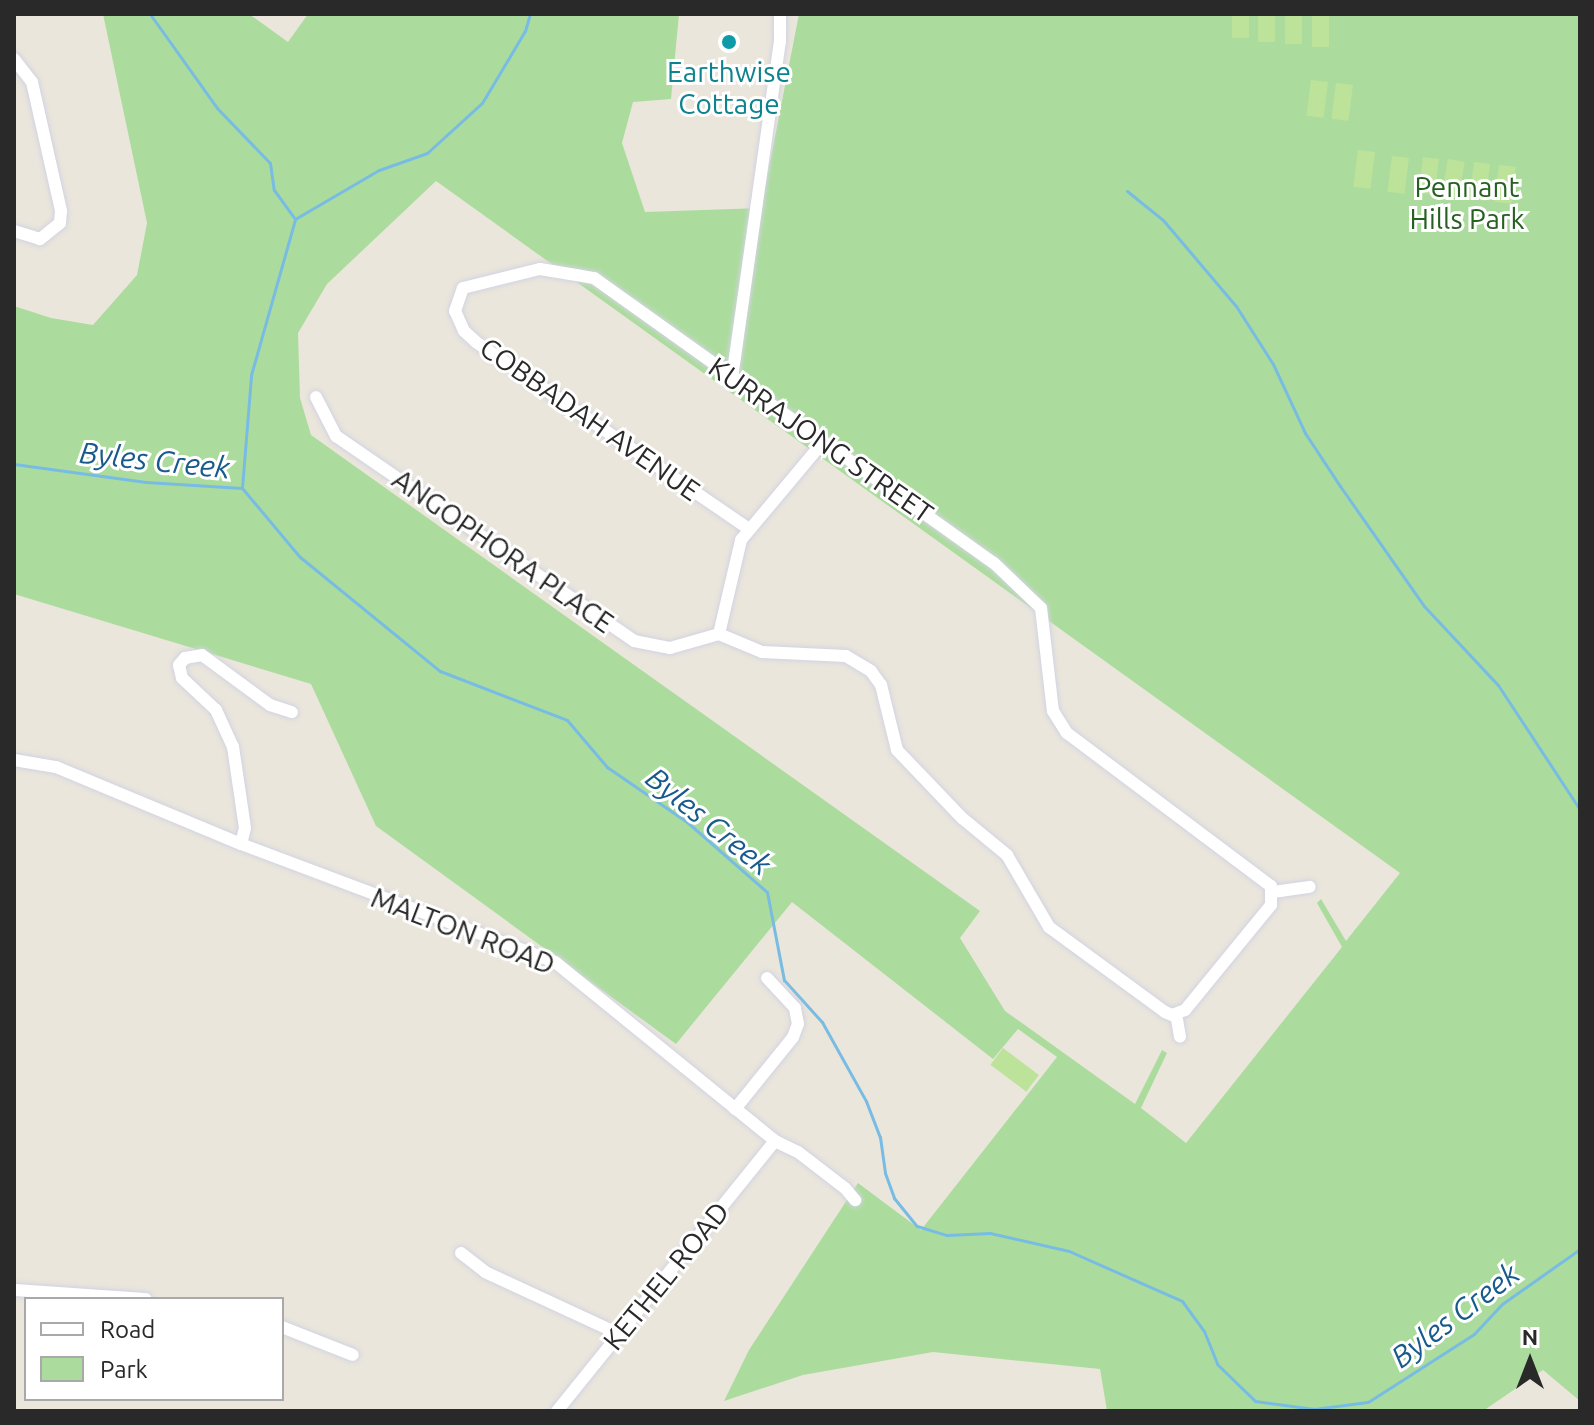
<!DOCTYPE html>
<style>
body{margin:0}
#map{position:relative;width:1594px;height:1425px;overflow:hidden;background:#eae6dc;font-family:Ubuntu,sans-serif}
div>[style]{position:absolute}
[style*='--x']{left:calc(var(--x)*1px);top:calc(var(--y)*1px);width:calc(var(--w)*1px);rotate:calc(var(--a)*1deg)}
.green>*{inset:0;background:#acdc9d}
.pitch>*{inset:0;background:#bde39a;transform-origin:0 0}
.stream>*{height:3px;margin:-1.5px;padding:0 1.5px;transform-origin:1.5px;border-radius:1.5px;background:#78bce3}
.roads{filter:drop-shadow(0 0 2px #d2d3e1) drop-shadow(0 0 2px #d2d3e1)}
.minor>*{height:12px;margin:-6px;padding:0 6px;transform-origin:6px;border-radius:6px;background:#fff}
.dots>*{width:22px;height:22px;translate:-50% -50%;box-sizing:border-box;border:4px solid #fff;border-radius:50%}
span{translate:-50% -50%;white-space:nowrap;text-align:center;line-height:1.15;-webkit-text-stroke:6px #fff;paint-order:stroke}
.culture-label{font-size:28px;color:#0d838f}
.park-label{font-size:28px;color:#276020}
.street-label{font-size:28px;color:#292929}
.water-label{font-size:30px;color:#195a8e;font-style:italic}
.frame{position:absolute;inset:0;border:16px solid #292929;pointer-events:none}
.legend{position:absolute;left:24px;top:1297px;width:260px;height:104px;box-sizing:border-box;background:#fff;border:2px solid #a9a9a9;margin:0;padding:10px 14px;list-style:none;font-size:24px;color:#292929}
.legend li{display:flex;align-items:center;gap:16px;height:40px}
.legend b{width:40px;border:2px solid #a9a9a9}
.north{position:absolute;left:1490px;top:1321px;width:80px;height:80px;-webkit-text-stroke:6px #fff;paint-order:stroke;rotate:0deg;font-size:22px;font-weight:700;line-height:32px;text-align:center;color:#292929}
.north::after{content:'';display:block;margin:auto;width:28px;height:36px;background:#292929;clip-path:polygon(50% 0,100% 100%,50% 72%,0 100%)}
</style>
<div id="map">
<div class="green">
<i style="clip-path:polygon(evenodd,103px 14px,249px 14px,288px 42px,308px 14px,679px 14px,671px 99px,633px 102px,622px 143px,645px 212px,761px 208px,799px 14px,1580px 14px,1580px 1401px,1543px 1370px,1483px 1411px,1107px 1411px,1100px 1369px,933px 1352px,803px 1375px,724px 1401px,749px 1350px,858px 1183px,921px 1230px,1057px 1057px,1018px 1029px,993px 1059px,792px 902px,676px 1044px,376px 826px,311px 684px,14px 594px,14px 306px,51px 318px,93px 325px,137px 275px,147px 223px,103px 14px,436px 181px,1400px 873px,1346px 941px,1321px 899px,1317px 903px,1342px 947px,1186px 1143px,1141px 1108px,1167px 1053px,1162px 1050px,1135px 1104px,1005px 1011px,960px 938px,980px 911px,311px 435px,300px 398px,298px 333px,327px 284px,436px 181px)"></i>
</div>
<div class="pitch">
<i style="left:1232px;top:14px;width:17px;height:24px"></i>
<i style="left:1258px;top:14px;width:17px;height:28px"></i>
<i style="left:1285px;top:14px;width:17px;height:30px"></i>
<i style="left:1312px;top:14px;width:17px;height:33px"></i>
<i style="left:1311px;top:80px;width:17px;height:36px;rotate:7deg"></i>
<i style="left:1336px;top:83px;width:17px;height:36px;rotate:7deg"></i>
<i style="left:1358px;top:150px;width:17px;height:37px;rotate:7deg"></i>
<i style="left:1392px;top:156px;width:17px;height:36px;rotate:7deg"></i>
<i style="left:1423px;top:157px;width:16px;height:36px;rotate:7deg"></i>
<i style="left:1448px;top:159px;width:17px;height:37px;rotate:10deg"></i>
<i style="left:1474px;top:162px;width:16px;height:37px;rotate:7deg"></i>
<i style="left:1499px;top:165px;width:17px;height:37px;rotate:7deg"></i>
<i style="left:1003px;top:1048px;width:45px;height:21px;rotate:37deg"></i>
</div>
<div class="stream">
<i style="--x:150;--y:14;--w:115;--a:54.5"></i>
<i style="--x:217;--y:108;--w:76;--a:46.1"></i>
<i style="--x:270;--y:163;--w:27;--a:82"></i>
<i style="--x:274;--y:190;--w:36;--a:54"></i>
<i style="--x:1127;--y:191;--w:46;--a:38.9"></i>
<i style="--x:1163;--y:220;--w:113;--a:49.7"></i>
<i style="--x:1236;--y:306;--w:69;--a:57.5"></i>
<i style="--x:1273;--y:364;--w:76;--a:65.1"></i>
<i style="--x:1305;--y:433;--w:64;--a:56.6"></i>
<i style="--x:1340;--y:486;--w:146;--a:55"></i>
<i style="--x:1424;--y:606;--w:108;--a:46.9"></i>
<i style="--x:1498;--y:685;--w:149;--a:56.7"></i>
<i style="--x:14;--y:464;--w:133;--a:7.8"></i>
<i style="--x:146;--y:482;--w:96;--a:3.6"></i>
<i style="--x:242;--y:488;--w:90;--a:50"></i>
<i style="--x:300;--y:557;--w:181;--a:39.2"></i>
<i style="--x:440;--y:671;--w:136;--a:21.1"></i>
<i style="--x:567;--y:720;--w:62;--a:49.6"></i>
<i style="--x:607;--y:767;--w:97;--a:34.5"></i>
<i style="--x:687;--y:822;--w:106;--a:41.2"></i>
<i style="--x:767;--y:892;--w:90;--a:79.1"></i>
<i style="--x:784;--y:980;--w:57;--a:47.9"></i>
<i style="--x:822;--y:1022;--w:90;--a:60.9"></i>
<i style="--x:866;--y:1101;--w:39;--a:69"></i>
<i style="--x:880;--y:1137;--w:36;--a:82"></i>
<i style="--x:885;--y:1173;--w:27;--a:70"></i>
<i style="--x:894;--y:1198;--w:36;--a:51"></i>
<i style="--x:917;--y:1226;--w:31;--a:17"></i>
<i style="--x:947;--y:1235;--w:43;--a:-2.7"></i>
<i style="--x:990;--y:1233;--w:81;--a:12.8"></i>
<i style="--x:1069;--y:1251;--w:124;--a:23.9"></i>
<i style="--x:1182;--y:1301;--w:37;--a:54"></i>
<i style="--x:1204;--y:1331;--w:35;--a:68"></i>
<i style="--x:1217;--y:1364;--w:53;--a:44.2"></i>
<i style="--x:1255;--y:1401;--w:60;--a:7.7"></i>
<i style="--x:1314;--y:1409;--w:54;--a:-7.4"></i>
<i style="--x:1368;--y:1402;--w:126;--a:-32.7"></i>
<i style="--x:1474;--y:1334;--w:41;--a:-47"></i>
<i style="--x:1502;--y:1304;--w:95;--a:-35.2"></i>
<i style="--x:242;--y:488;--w:113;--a:-85.4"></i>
<i style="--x:251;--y:375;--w:162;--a:-74.2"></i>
<i style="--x:295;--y:219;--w:97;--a:-30.3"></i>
<i style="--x:379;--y:170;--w:51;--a:-19.5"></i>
<i style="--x:427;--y:153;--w:74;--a:-42.3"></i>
<i style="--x:482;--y:103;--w:84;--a:-59.2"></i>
<i style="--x:525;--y:31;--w:18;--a:-74"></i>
</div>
<div class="roads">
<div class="minor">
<i style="--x:14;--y:59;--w:29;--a:52"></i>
<i style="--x:32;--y:82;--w:132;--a:77.3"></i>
<i style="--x:61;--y:211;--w:12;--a:95"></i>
<i style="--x:60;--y:223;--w:26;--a:141"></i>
<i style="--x:40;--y:239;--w:27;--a:-163"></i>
<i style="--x:732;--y:378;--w:339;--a:-81.9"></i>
<i style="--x:780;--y:42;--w:28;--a:-90"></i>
<i style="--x:316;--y:397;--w:44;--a:62.9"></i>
<i style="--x:336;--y:436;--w:362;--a:34.5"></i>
<i style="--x:634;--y:641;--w:37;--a:11"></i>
<i style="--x:670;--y:648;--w:51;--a:-15.9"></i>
<i style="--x:749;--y:529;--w:331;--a:-145.6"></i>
<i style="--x:476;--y:342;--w:16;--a:-137"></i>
<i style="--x:464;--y:331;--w:22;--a:-114"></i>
<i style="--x:455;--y:311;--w:24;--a:-71"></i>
<i style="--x:463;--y:288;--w:79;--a:-13.9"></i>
<i style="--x:540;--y:269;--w:55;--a:9.5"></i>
<i style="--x:594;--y:278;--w:491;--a:35.5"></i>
<i style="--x:994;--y:563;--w:65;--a:43.8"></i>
<i style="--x:1041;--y:608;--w:104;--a:83.4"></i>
<i style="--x:1053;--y:711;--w:26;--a:58"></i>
<i style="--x:1067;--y:733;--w:255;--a:36.9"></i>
<i style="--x:1271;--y:886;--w:19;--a:90"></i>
<i style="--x:1271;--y:905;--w:136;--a:129.3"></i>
<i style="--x:1185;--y:1010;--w:14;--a:159"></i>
<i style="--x:1172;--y:1015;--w:8;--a:-157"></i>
<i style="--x:1165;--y:1012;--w:144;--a:-143.8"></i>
<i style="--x:1049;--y:927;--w:83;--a:-120.3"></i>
<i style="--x:1007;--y:855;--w:58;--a:-140.6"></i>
<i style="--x:962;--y:818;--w:94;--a:-133.7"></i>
<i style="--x:897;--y:750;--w:67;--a:-103.8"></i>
<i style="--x:881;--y:685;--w:17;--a:-126"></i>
<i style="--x:871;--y:671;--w:29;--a:-149"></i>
<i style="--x:846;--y:656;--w:84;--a:-177.3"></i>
<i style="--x:762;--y:652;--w:47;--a:-157.3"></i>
<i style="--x:719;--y:634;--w:97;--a:-76.8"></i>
<i style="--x:741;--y:540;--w:128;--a:-50.1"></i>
<i style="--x:14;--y:760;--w:43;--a:9.5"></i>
<i style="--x:56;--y:767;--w:200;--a:22.6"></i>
<i style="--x:241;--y:844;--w:335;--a:20.6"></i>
<i style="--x:555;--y:962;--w:284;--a:39.1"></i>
<i style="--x:775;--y:1141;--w:25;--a:26"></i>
<i style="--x:798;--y:1152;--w:59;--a:37.5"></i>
<i style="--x:845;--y:1188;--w:16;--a:50"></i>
<i style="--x:241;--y:844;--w:16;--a:-76"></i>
<i style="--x:245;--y:828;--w:82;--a:-98.4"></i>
<i style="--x:233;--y:747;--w:41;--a:-114.7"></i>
<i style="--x:216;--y:710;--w:47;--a:-136.7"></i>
<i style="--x:182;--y:678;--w:13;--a:-103"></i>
<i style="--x:179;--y:665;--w:9;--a:-49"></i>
<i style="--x:185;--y:658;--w:17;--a:-10"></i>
<i style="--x:202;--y:655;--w:84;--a:36.3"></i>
<i style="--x:270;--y:705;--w:23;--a:18"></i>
<i style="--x:1273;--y:892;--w:37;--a:-8"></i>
<i style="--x:1176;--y:1014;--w:23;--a:80"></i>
<i style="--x:735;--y:1109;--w:92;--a:-51.1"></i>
<i style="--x:793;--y:1037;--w:14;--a:-69"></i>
<i style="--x:798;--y:1024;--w:16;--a:-101"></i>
<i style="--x:795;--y:1008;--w:41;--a:-133"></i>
<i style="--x:461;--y:1253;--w:31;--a:38"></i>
<i style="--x:485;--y:1272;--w:148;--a:24.8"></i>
<i style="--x:14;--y:1290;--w:132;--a:3.9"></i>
<i style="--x:282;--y:1327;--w:76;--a:21.5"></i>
<i style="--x:557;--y:1411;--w:347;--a:-51.1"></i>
</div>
</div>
<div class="dots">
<i style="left:729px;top:42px;background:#0f9aa8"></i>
</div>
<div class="culture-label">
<span style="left:729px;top:88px">Earthwise<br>Cottage</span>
</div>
<div class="park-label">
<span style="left:1467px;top:203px">Pennant<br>Hills Park</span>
</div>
<div class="street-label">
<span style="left:590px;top:419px;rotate:35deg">COBBADAH AVENUE</span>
<span style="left:821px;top:440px;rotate:35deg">KURRAJONG STREET</span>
<span style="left:503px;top:551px;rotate:35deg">ANGOPHORA PLACE</span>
<span style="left:463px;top:931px;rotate:21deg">MALTON ROAD</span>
<span style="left:666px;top:1276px;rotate:-51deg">KETHEL ROAD</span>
</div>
<div class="water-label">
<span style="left:155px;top:460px;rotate:6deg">Byles Creek</span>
<span style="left:709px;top:821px;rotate:39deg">Byles Creek</span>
<span style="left:1455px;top:1315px;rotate:-37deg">Byles Creek</span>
</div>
<div class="frame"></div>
<ul class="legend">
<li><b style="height:10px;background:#fff"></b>Road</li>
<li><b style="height:22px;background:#acdc9d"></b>Park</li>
</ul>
<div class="north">N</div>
</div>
